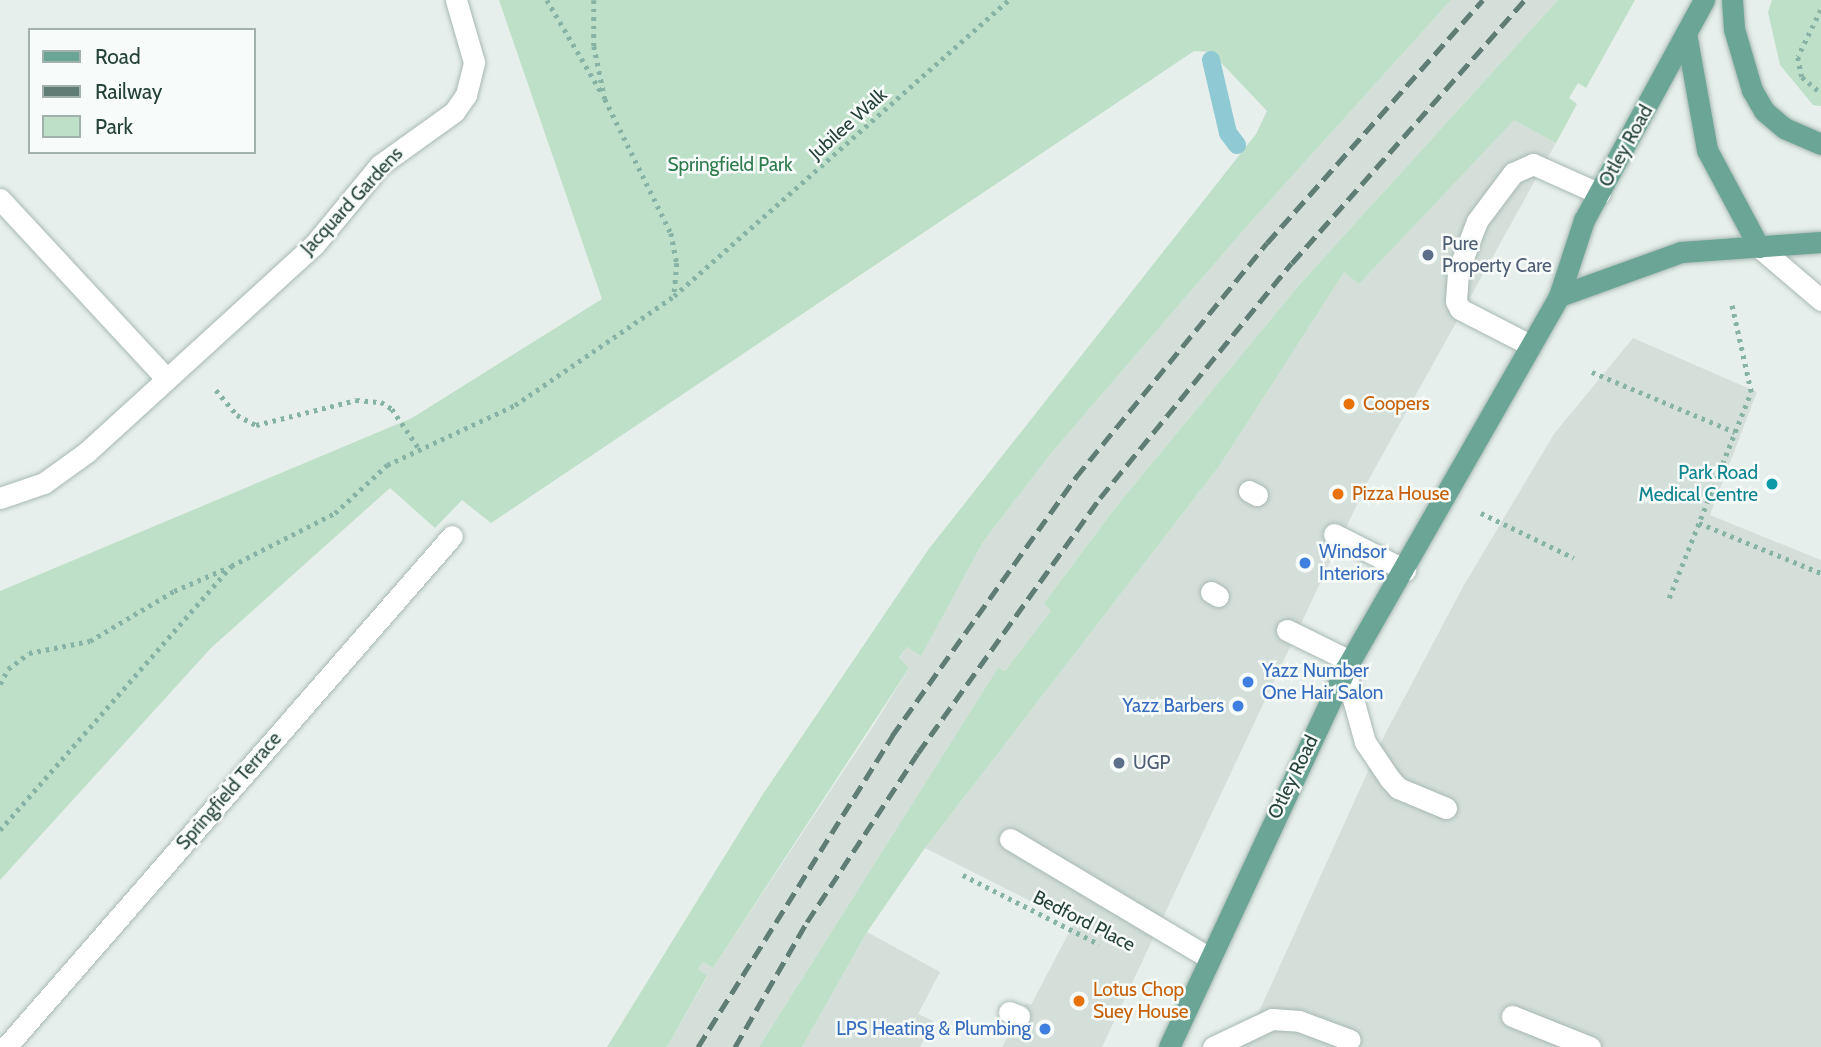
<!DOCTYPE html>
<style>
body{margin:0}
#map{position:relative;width:1821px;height:1047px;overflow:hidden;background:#e6efeb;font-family:Cabin,sans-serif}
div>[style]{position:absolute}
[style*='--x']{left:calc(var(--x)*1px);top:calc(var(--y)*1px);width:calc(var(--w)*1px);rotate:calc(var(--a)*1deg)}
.built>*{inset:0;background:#d4dfda}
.green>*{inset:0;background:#bfe0c8}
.stream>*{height:18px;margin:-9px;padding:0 9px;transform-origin:9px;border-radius:9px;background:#8ec9d4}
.path>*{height:4.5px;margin-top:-2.25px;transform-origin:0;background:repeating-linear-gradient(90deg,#86b3a5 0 3.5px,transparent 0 8.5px)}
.roads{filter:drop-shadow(0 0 2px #a8b8b2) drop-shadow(0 0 2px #a8b8b2)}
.lane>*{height:21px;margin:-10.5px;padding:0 10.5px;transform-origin:10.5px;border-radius:10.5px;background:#fff}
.street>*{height:21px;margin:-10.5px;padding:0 10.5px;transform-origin:10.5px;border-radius:10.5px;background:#fff}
.secondary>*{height:21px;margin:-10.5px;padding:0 10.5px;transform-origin:10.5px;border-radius:10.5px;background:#fff}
.primary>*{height:21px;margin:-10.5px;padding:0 10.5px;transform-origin:10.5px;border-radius:10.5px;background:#6aa596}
.rail>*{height:5px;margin-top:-2.5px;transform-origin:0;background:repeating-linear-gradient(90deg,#5f7d75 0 14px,transparent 0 21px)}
.dots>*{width:19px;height:19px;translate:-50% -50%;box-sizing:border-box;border:4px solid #f7fbf9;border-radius:50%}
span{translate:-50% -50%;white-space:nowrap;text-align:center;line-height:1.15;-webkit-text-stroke:5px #f7fbf9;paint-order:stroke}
.street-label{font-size:19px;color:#24423a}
.park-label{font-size:19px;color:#2d7a4b}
.service-label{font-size:19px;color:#4e5e75}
.left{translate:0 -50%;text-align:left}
.food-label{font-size:19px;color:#c56008}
.culture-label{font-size:19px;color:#0d838f}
.right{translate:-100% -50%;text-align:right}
.shop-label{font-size:19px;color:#366cbe}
.legend{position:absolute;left:28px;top:28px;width:228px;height:126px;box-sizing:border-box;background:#f7fbf9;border:2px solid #a3b1ad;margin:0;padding:9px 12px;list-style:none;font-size:21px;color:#24423a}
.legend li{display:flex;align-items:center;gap:14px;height:35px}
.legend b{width:35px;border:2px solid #a3b1ad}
</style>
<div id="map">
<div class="built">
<i style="clip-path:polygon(1451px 0,1558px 0,1300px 284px,1115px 508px,1044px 603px,1052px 611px,1005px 671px,998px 669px,759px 1047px,667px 1047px,707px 977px,698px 969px,703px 962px,713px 968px,874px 725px,909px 668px,899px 659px,907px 647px,921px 655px,983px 542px,1052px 452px,1247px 226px)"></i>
<i style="clip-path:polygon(1514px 119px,1556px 143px,1369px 479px,1102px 1047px,1002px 1047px,1026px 1003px,1031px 1005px,1074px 923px,925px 848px,1220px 465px,1344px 271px,1359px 284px)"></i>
<i style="clip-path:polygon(1633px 338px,1757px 392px,1710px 515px,1821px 560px,1821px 1047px,1243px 1047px,1384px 736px,1464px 585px,1554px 434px)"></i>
<i style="clip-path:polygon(867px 932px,940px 972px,918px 1014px,933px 1021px,920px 1047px,802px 1047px)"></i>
</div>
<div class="green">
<i style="clip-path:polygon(499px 0,1451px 0,1247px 226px,1052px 452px,983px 542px,921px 656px,907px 647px,899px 658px,909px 668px,713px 968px,703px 962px,698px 969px,707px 976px,667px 1047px,607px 1047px,763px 794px,928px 550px,1256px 134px,1267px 111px,1211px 52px,1194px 51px,491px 523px,462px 500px,435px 528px,390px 488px,211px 648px,0 880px,0 591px,412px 418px,602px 299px)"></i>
<i style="clip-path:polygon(1558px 0,1635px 0,1586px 88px,1578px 83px,1569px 98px,1577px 104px,1556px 143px,1514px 120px,1359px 284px,1344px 272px,1220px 465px,925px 848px,867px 932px,802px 1047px,759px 1047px,998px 668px,1005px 671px,1051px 611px,1044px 603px,1115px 508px,1300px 284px)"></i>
<i style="clip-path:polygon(1772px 0,1821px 0,1821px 106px,1813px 105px,1780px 65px,1768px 12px)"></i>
</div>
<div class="stream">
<i style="--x:1211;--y:60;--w:75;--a:76.9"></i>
<i style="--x:1228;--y:133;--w:15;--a:53"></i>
</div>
<div class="path">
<i style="--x:547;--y:0;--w:110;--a:59.5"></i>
<i style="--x:594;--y:0;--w:46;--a:90"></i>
<i style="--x:594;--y:46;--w:54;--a:78.3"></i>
<i style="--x:605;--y:99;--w:149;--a:63.8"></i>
<i style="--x:671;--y:233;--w:31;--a:79"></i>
<i style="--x:677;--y:263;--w:33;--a:95"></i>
<i style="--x:1821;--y:10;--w:52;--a:116.1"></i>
<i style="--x:1798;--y:57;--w:20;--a:79"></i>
<i style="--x:1802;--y:77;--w:25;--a:40"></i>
<i style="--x:1592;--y:372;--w:155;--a:22.8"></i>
<i style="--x:1735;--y:432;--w:43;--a:-68.2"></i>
<i style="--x:1751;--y:392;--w:92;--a:-102.5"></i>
<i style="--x:216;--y:390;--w:33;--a:50"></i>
<i style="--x:237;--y:415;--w:21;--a:28"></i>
<i style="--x:256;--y:425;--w:103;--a:-14"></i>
<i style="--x:356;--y:400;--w:25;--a:5"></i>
<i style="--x:381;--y:402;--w:13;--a:32"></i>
<i style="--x:392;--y:409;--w:46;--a:55.6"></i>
<i style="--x:1481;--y:513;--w:103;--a:25.8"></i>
<i style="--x:1699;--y:523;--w:132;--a:22.3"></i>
<i style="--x:1669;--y:598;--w:179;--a:-68.3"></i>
<i style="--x:0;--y:684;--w:17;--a:-62"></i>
<i style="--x:8;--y:669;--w:26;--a:-37"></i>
<i style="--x:29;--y:653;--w:62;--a:-11.1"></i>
<i style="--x:90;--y:641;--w:98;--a:-30.8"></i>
<i style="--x:174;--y:591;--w:58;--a:-23.5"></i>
<i style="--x:0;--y:830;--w:351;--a:-48.8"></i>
<i style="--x:231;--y:566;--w:117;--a:-27"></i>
<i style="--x:335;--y:513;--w:71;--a:-42.7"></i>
<i style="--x:387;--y:465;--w:141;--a:-25.1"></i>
<i style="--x:515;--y:405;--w:193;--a:-34.4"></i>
<i style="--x:674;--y:296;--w:446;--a:-41.5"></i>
<i style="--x:963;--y:875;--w:153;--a:26.9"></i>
</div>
<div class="roads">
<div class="lane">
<i style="--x:1530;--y:345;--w:79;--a:-152.8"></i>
<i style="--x:1460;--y:309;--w:9;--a:-117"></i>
<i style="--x:1456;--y:301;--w:30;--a:-86"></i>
<i style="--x:1458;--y:271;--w:53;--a:-69.2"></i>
<i style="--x:1477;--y:221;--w:60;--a:-53.1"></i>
<i style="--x:1513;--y:173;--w:22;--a:-24"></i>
<i style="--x:1533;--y:164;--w:73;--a:24.1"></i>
<i style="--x:1249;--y:491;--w:9;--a:27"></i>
<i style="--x:1334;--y:534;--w:80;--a:26.9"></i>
<i style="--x:1211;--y:592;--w:8;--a:30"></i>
<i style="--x:1287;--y:630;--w:70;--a:26.2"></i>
<i style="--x:1345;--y:670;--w:75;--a:74.5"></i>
<i style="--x:1365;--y:742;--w:45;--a:56"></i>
<i style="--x:1390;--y:779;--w:12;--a:48"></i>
<i style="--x:1398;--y:788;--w:52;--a:22.6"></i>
<i style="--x:1010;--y:839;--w:230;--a:30.8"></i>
<i style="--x:1009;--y:1012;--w:11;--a:22"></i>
<i style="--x:1512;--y:1016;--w:84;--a:21.7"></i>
<i style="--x:1213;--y:1047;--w:65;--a:-25.4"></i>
<i style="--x:1272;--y:1019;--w:27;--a:4"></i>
<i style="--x:1299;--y:1021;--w:54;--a:20.4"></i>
</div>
<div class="street">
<i style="--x:0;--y:199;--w:244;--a:47.2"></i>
<i style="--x:0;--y:498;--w:46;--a:-18.8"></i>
<i style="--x:44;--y:483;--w:53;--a:-35.8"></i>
<i style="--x:87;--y:452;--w:307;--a:-42.4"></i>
<i style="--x:314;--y:245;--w:104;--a:-50.5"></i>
<i style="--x:380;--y:165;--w:91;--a:-35.6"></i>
<i style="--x:454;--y:112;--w:21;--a:-55"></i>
<i style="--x:466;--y:95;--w:34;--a:-76"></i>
<i style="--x:474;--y:62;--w:65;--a:-106.2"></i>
<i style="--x:6;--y:1047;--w:678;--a:-48.89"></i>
</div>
<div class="secondary">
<i style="--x:1759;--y:247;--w:82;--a:40.5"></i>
</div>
<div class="primary">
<i style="--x:1732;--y:0;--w:29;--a:86"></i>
<i style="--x:1734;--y:29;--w:64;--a:73.6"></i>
<i style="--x:1752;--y:90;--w:24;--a:60"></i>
<i style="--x:1764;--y:111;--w:26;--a:40"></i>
<i style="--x:1784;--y:128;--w:40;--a:23.4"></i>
<i style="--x:1686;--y:33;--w:119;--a:79.8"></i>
<i style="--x:1707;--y:150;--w:110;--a:61.8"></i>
<i style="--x:1559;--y:296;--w:130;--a:-19.8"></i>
<i style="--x:1681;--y:252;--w:140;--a:-4.1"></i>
<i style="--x:1169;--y:1047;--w:416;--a:-65"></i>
<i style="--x:1345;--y:670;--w:431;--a:-60.2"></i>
<i style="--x:1559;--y:296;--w:80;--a:-71.8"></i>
<i style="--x:1584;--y:220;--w:251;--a:-61.4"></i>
</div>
</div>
<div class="rail">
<i style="--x:698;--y:1047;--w:367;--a:-58"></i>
<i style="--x:892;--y:736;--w:318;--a:-54.6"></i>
<i style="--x:1076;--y:477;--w:302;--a:-50.8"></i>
<i style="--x:1267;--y:243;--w:325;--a:-48.4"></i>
<i style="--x:735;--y:1047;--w:144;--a:-60.1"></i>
<i style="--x:807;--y:922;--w:202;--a:-56.7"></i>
<i style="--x:918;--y:753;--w:313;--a:-54.5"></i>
<i style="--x:1100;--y:498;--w:303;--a:-50.8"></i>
<i style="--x:1292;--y:263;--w:351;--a:-48.5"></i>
</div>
<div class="dots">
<i style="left:1428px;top:255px;background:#5c6f8a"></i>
<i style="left:1349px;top:404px;background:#e8710a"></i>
<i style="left:1772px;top:484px;background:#0f9aa8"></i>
<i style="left:1338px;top:494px;background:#e8710a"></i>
<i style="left:1305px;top:563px;background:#3f7fe0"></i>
<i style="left:1248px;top:682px;background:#3f7fe0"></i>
<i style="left:1238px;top:706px;background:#3f7fe0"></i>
<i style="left:1119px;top:763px;background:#5c6f8a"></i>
<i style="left:1079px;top:1001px;background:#e8710a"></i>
<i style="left:1045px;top:1029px;background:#3f7fe0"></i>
</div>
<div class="street-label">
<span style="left:848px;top:124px;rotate:-42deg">Jubilee Walk</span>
<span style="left:1626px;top:146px;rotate:-61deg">Otley Road</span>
<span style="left:352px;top:201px;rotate:-47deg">Jacquard Gardens</span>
<span style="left:1293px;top:777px;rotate:-64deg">Otley Road</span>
<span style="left:229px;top:791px;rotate:-49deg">Springfield Terrace</span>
<span style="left:1084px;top:921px;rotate:27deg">Bedford Place</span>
</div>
<div class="park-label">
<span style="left:730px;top:165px">Springfield Park</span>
</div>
<div class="service-label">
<span class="left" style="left:1442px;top:255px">Pure<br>Property Care</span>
<span class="left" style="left:1133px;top:763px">UGP</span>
</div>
<div class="food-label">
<span class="left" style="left:1363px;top:404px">Coopers</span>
<span class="left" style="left:1352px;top:494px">Pizza House</span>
<span class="left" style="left:1093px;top:1001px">Lotus Chop<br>Suey House</span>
</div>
<div class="culture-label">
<span class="right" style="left:1758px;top:484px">Park Road<br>Medical Centre</span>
</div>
<div class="shop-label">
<span class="left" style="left:1319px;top:563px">Windsor<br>Interiors</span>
<span class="left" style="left:1262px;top:682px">Yazz Number<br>One Hair Salon</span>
<span class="right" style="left:1224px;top:706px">Yazz Barbers</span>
<span class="right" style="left:1031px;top:1029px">LPS Heating &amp; Plumbing</span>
</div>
<ul class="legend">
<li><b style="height:9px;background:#6aa596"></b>Road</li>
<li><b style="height:9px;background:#5f7d75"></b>Railway</li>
<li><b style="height:19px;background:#bfe0c8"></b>Park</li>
</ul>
</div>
